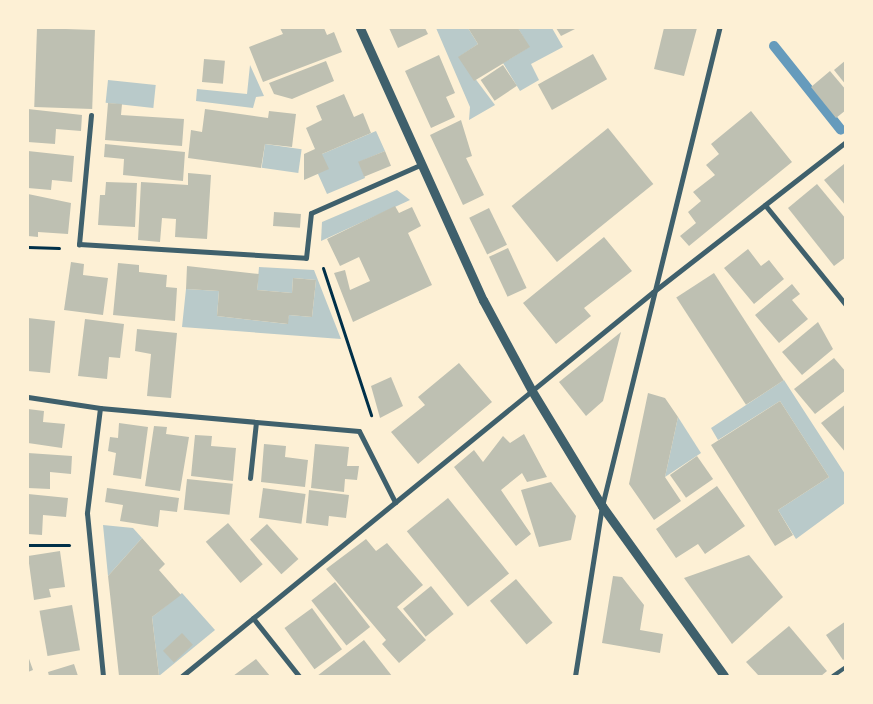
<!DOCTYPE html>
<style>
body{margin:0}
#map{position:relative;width:873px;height:704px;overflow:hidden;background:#fdf0d5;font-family:"Golos Text",sans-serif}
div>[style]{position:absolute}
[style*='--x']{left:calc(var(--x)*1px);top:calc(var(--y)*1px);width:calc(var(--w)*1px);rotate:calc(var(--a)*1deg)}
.green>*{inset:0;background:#b9caca;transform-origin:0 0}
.stream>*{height:10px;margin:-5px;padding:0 5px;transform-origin:5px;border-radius:5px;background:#669bbc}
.building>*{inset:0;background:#bec0b2;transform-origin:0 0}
.path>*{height:3px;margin:-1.5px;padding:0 1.5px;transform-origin:1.5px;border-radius:1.5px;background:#003049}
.service>*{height:4px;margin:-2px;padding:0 2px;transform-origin:2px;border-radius:2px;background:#3f606c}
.minor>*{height:5px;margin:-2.5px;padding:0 2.5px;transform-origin:2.5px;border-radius:2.5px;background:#3f606c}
.tertiary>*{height:9px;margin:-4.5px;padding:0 4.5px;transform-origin:4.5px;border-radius:4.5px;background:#3f606c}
span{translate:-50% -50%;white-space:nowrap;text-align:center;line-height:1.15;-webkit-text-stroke:4px #fdf0d5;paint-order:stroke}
.frame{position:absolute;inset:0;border:29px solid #fdf0d5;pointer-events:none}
</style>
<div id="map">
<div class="green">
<i style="clip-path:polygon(436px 28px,468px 28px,478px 44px,459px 57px,495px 105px,469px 120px,470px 107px)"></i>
<i style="clip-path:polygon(518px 28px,552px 28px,563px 47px,531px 64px,539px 80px,520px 91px,503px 63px,529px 47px)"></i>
<i style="clip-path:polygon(250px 65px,264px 96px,256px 97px,253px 108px,196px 101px,197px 89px,247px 94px)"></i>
<i style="left:108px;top:80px;width:48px;height:23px;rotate:6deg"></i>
<i style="clip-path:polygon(376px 131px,385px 151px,359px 162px,365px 178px,327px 194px,318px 174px,322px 154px)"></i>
<i style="left:265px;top:144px;width:37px;height:24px;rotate:8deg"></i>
<i style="clip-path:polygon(397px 190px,410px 200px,321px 241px,322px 222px)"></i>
<i style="clip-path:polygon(259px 267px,314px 270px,341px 339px,182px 327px,186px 289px,219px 291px,217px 316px,287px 324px,289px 315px,312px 317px,316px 280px,293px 278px,292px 293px,257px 290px)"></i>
<i style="clip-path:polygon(784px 380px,845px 474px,845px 503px,796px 539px,778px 510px,829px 477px,780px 401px,718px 440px,711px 428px)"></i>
<i style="clip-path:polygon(678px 417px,701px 453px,665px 477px)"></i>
<i style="clip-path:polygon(103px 525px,133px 528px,142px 538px,108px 576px)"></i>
<i style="clip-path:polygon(182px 593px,215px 630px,159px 676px,152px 617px)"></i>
</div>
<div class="stream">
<i style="--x:774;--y:46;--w:107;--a:51.4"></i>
</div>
<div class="building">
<i style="left:37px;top:28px;width:58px;height:79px;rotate:2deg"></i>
<i style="clip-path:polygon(280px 28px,324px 28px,327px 35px,334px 32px,342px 52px,263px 82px,249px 47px,283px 34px)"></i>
<i style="clip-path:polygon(389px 28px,425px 28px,428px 34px,398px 48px)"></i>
<i style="clip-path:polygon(468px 28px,518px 28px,530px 47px,474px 81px,458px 57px,478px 44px)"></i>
<i style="clip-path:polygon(556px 28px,577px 28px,561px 36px)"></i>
<i style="clip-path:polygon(664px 28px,697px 28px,684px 76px,654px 69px)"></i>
<i style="left:593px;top:54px;width:29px;height:63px;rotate:61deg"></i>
<i style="clip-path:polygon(439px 55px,455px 93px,446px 97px,455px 117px,431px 128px,405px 71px)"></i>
<i style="left:204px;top:59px;width:21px;height:23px;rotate:5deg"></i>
<i style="clip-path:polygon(846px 60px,846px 85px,834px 70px)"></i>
<i style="clip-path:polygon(326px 61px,334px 81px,292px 99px,274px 94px,269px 83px)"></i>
<i style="left:503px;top:65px;width:25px;height:27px;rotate:56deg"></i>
<i style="clip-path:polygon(830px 71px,846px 90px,846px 110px,836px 118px,811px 87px)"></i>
<i style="clip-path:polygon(344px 94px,354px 117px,363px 113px,371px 133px,322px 154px,329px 169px,304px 180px,304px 154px,315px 149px,306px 128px,322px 120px,316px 106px)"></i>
<i style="clip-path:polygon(108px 103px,122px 104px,121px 115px,184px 119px,182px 146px,105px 140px)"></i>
<i style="clip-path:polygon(28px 109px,82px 115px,81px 131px,56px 129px,55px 144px,28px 142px)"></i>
<i style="clip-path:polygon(205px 109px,268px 118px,269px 111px,296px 114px,292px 147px,265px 144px,261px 168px,188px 158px,191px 130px,202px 132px)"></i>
<i style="clip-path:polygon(751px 111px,792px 162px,689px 246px,680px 236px,696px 223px,688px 212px,701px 201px,693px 192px,715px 175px,706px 165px,719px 154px,711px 144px)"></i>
<i style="clip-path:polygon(461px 120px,472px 156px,466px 158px,484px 195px,463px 205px,430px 135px)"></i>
<i style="left:608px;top:128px;width:72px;height:124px;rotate:51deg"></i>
<i style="clip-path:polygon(105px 144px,185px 152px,183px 181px,123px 175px,124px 159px,104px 157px)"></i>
<i style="clip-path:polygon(28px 151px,74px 156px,72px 182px,52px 180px,51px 190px,28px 188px)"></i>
<i style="left:385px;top:151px;width:16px;height:29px;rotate:68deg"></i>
<i style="clip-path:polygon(844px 164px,846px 165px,846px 206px,824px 180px)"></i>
<i style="clip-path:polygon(188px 173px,211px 175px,207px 239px,175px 237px,176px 219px,162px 218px,160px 242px,138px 240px,141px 182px,188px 185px)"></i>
<i style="clip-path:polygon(106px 182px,137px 183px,135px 227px,98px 225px,100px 195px,105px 195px)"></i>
<i style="clip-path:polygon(817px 184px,846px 219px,846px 257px,834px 266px,788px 208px)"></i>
<i style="clip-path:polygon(28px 194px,71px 203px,68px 234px,38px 232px,38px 237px,28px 236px)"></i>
<i style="clip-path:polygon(395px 206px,399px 213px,412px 207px,421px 226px,408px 233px,432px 285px,353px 322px,334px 273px,345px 270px,350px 290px,370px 281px,359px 257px,340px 266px,327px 239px)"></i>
<i style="left:489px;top:208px;width:41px;height:22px;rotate:64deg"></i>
<i style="left:274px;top:212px;width:27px;height:14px;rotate:4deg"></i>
<i style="clip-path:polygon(604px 237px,632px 271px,584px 308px,591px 316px,556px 344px,523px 303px)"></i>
<i style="left:508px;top:248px;width:44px;height:21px;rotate:65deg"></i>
<i style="clip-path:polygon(748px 249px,761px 266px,769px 260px,784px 279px,754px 304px,724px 268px)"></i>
<i style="clip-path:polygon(71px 262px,84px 264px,83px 275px,108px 278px,103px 315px,64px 310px)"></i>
<i style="clip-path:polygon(118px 263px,139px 265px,139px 272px,167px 275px,166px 287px,177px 288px,175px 321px,113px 315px)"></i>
<i style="clip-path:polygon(187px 266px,259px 274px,257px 290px,292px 293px,293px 278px,316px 280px,312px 317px,289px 315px,288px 324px,217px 316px,219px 291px,186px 289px)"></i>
<i style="left:714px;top:273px;width:128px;height:45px;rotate:57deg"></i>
<i style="clip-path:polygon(792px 284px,800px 294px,792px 300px,808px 319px,779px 343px,755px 315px)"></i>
<i style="clip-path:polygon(28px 318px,55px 321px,50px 373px,28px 371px)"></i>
<i style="clip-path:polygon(85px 319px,124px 324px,120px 358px,109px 357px,107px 379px,78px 376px)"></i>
<i style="clip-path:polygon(818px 322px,833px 349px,802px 375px,782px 352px)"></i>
<i style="clip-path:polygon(137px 329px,177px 333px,171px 398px,147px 396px,151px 354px,135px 351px)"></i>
<i style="clip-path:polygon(621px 332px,603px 401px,586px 416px,559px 382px)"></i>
<i style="clip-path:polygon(834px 358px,846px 372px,846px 390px,815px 414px,794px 389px)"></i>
<i style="clip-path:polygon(459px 363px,492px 402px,418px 464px,391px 432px,425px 405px,418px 397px)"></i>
<i style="clip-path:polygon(391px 377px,403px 406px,380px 418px,371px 386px)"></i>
<i style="clip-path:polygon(648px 393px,665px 398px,678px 417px,665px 477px,681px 501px,654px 520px,629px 484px)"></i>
<i style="clip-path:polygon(780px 401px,829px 477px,778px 510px,793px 535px,775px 546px,711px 445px)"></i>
<i style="clip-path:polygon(846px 404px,846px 453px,821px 423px)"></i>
<i style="clip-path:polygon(28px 409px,44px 411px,43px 422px,65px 424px,62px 448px,28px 443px)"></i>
<i style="clip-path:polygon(119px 423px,148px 427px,141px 479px,113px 475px,116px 453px,108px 451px,110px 437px,118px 438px)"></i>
<i style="clip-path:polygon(154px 426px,167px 427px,166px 434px,189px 437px,180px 491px,145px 486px)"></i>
<i style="clip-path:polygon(524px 434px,547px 477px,527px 482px,522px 473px,501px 490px,531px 534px,516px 546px,454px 467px,474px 450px,483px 462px,503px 436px,510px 443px)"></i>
<i style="clip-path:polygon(195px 435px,212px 436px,211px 446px,236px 448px,233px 481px,191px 476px)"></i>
<i style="clip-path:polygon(264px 444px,286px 446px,285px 457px,308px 460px,305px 487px,261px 482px)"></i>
<i style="clip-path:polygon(315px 444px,349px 447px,347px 466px,359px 466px,357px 480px,345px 479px,344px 492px,311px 488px)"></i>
<i style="clip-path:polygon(28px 453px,72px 456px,71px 474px,50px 472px,50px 489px,28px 488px)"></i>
<i style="left:697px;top:456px;width:28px;height:33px;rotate:55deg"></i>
<i style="left:187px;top:479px;width:46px;height:31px;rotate:6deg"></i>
<i style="clip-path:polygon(551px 482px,576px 516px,571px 540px,539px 547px,521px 490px)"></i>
<i style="clip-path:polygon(717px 486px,745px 526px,705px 554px,698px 544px,676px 558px,656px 529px)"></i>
<i style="clip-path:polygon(107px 488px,179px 498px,177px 512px,160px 510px,158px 527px,120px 521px,123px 505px,105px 502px)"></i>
<i style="left:263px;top:488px;width:43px;height:30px;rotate:8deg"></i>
<i style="clip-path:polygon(309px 490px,349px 495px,346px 518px,329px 516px,328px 526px,306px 523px)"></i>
<i style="clip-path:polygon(28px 494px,68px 498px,66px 517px,43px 515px,42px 535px,28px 534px)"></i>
<i style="left:448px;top:498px;width:97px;height:53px;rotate:51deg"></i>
<i style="left:228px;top:523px;width:54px;height:29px;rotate:50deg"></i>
<i style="left:267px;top:524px;width:47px;height:23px;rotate:48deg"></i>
<i style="clip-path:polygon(142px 538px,165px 564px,159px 570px,181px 595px,152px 617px,159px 676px,119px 676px,108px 576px)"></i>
<i style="clip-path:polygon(366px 539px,376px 551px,387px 543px,423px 585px,397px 607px,426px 640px,399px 663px,382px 644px,386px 640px,326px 569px)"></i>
<i style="clip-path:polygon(60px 551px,65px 587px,49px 589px,51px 597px,34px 600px,28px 556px)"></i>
<i style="clip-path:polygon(749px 555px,783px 597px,732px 644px,684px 578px)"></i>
<i style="clip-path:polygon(613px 576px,622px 577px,644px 605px,640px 630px,663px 634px,660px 653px,602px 643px)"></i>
<i style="left:516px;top:579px;width:57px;height:34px;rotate:50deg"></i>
<i style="left:335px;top:582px;width:57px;height:30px;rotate:52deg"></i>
<i style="left:431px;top:586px;width:36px;height:36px;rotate:51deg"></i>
<i style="left:72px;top:605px;width:46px;height:33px;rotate:80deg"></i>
<i style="left:312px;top:608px;width:51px;height:34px;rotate:54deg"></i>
<i style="clip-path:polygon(846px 621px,846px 658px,843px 660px,826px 635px)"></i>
<i style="clip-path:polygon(789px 626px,827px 671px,821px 676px,759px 676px,746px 662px)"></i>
<i style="left:182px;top:633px;width:16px;height:26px;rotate:47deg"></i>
<i style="clip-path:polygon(364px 640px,392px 676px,317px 676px)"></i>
<i style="clip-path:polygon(28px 656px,33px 670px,28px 672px)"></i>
<i style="clip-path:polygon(256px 659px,270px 676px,233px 676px)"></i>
<i style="clip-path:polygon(74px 664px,78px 676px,49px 676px,48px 672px)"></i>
</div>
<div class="path">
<i style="--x:28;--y:247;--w:31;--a:2"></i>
<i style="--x:323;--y:268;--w:155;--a:71.9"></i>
<i style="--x:28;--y:545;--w:41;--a:0"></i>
</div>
<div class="service">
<i style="--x:833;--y:676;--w:16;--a:-35"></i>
</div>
<div class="minor">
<i style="--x:91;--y:115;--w:130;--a:95.3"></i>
<i style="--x:79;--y:244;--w:227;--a:3.5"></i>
<i style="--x:306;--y:258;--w:45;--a:-83.7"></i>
<i style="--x:311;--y:213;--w:119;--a:-23.8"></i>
<i style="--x:765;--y:205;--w:129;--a:51"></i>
<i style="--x:28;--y:397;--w:73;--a:8.7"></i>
<i style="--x:100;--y:408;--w:260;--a:5.1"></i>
<i style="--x:359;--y:431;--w:80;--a:63.1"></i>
<i style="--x:100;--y:408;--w:106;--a:97.1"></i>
<i style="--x:87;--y:513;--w:164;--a:84.4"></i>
<i style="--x:250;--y:478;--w:56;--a:-83.9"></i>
<i style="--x:253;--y:618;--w:74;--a:51.6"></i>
<i style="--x:182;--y:676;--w:608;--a:-39.19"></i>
<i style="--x:653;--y:292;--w:244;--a:-37.9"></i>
<i style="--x:575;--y:676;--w:172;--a:-81"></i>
<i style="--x:602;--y:506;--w:492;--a:-76.2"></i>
</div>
<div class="tertiary">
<i style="--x:360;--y:28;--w:299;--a:65.7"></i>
<i style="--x:483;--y:300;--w:103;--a:61.7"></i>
<i style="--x:532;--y:391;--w:135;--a:58.7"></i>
<i style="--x:602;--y:506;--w:209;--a:54.3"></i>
</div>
<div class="frame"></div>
</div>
